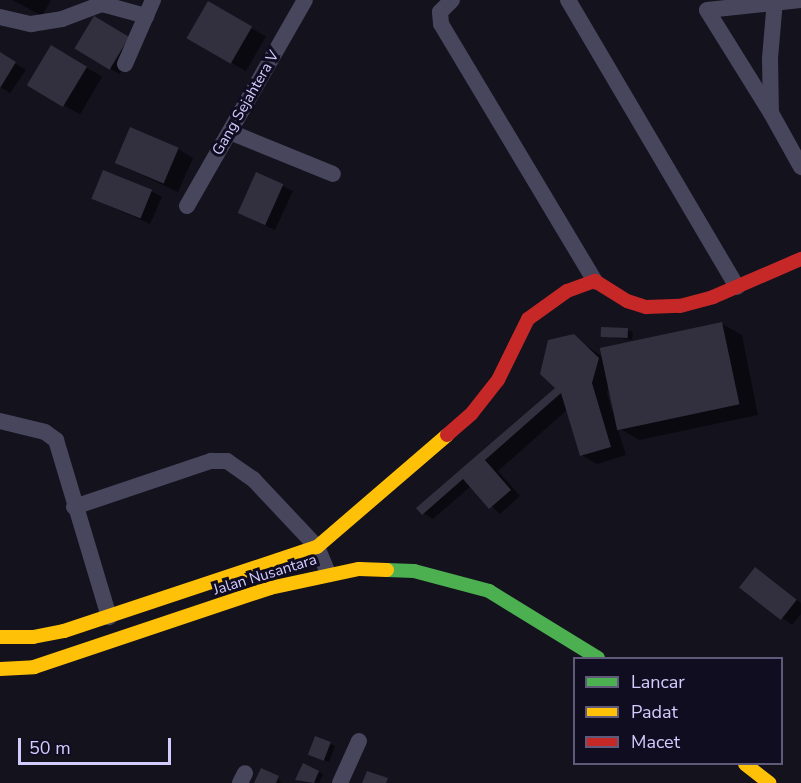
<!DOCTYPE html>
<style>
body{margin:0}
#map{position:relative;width:801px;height:783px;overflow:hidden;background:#14121d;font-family:"Nunito Sans",sans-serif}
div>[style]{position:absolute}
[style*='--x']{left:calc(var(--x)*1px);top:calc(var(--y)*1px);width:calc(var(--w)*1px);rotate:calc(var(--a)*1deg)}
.shadow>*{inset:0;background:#0007;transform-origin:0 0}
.building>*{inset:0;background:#322f3f;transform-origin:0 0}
.street>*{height:16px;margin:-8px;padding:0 8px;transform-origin:8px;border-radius:8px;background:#47465d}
.fast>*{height:14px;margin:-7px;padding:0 7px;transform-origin:7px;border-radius:7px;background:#4caf50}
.slow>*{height:14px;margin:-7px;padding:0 7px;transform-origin:7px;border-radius:7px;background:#ffc107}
.jam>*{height:14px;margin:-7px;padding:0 7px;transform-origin:7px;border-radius:7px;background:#c62828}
span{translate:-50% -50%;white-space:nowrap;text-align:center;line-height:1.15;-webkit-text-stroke:6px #110d21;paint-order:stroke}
.street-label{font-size:15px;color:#d3cdff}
.legend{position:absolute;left:573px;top:657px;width:210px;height:108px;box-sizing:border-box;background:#110d21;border:2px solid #5f5a7a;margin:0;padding:8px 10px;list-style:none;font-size:18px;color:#d3cdff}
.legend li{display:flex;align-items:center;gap:12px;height:30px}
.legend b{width:30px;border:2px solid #5f5a7a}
.scale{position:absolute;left:18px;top:738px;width:153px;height:27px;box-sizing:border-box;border:3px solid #d3cdff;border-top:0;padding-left:8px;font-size:18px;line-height:21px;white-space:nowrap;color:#d3cdff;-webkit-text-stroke:4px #110d21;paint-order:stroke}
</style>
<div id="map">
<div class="shadow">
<i style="clip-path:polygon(12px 0,51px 0,42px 16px)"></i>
<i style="left:208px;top:3px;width:67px;height:40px;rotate:30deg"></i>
<i style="left:94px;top:18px;width:51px;height:35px;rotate:31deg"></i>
<i style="left:51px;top:47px;width:59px;height:44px;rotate:30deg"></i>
<i style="clip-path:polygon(0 54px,26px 70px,10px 93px,0 87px)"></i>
<i style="clip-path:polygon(178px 149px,193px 158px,178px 192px,116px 163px)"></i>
<i style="clip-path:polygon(257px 174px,293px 191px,275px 230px,249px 218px)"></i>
<i style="clip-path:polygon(151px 191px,162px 197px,150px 224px,93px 199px)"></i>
<i style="clip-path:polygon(evenodd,722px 324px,742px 335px,758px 415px,639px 440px,617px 427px,626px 455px,597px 464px,581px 455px,568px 409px,498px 471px,520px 496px,500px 514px,471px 486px,433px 519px,423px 513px,557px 388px,573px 336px,604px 358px,722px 324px,609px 384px,615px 410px,612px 411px,607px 393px,609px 384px)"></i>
<i style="clip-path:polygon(628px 330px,633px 332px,632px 340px,602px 336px)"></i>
<i style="clip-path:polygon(755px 569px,801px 603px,801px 614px,792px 625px,741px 587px)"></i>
<i style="clip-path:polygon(316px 738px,335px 746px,329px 762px,314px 757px)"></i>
<i style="clip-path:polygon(304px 765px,323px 774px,319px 783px,297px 780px)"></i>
<i style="clip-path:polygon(278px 778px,281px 783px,255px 783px)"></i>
</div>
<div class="building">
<i style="left:208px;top:1px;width:51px;height:43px;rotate:30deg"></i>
<i style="left:94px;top:16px;width:41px;height:38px;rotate:31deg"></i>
<i style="left:51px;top:45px;width:42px;height:47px;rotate:31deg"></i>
<i style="clip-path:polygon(0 52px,16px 62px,0 88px)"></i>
<i style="left:130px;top:127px;width:53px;height:39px;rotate:23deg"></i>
<i style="left:103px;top:170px;width:53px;height:31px;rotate:22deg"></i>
<i style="left:256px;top:172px;width:30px;height:45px;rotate:24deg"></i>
<i style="left:722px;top:322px;width:84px;height:125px;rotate:78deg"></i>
<i style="left:601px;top:327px;width:27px;height:10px;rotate:2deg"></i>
<i style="clip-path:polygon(574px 334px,599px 358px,592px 383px,611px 447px,580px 456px,561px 393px,485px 460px,511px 490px,489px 509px,463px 479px,422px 515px,416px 508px,555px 388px,540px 374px,548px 340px)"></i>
<i style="left:755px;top:567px;width:53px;height:26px;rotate:38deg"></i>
<i style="left:315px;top:736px;width:17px;height:20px;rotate:21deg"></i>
<i style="clip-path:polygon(303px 763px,319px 771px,314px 783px,295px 780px)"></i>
<i style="clip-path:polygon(261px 768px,279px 776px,276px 783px,254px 783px)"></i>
<i style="clip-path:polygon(367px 771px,388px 778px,386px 783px,362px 783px)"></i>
</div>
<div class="street">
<i style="--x:452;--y:0;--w:17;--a:135"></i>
<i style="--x:440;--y:12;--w:12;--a:85"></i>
<i style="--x:441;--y:24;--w:300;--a:59.1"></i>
<i style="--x:568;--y:0;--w:333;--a:59.5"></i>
<i style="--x:775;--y:0;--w:58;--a:94.9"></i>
<i style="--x:770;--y:58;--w:55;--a:89"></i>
<i style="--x:771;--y:113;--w:62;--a:60.9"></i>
<i style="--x:0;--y:17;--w:32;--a:13"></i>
<i style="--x:31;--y:24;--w:31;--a:-9"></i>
<i style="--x:62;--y:19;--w:43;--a:-20.6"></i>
<i style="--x:102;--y:4;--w:46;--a:15.3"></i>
<i style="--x:125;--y:64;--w:70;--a:-66.4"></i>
<i style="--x:771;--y:113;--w:121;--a:-121.9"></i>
<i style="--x:707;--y:10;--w:95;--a:-6.1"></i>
<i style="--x:230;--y:132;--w:111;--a:22.2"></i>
<i style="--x:187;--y:206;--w:237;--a:-60.2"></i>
<i style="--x:0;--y:421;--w:46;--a:13.7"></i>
<i style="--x:45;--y:432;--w:14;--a:36"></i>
<i style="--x:56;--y:440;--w:185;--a:73.3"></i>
<i style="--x:74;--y:507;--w:145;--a:-18.6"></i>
<i style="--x:211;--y:461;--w:16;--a:0"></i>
<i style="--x:227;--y:461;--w:32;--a:35"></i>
<i style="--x:253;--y:479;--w:93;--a:46.7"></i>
<i style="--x:317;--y:547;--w:28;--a:67"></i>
<i style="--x:240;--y:783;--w:11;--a:-63"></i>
<i style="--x:340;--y:783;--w:46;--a:-65.7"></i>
</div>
<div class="fast">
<i style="--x:387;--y:570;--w:27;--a:2"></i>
<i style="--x:414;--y:571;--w:78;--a:14.9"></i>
<i style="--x:489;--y:591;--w:128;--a:31.6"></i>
</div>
<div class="slow">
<i style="--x:0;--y:637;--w:33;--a:0"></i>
<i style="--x:33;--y:637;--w:32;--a:-11"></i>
<i style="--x:64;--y:631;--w:267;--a:-18.4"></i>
<i style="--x:317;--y:547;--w:172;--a:-40.7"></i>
<i style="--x:0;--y:669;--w:34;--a:-3"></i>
<i style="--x:34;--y:667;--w:249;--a:-18.5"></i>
<i style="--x:270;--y:588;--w:91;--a:-12.1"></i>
<i style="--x:359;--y:569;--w:28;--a:2"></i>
<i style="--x:745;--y:764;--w:31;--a:38"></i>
</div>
<div class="jam">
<i style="--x:447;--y:435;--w:33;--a:-41"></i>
<i style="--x:472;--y:413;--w:42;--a:-51.8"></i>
<i style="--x:498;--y:380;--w:68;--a:-63.8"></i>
<i style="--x:528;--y:319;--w:48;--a:-35.7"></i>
<i style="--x:567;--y:291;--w:30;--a:-20"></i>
<i style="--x:595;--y:281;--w:38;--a:32"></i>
<i style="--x:627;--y:301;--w:20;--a:18"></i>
<i style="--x:646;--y:307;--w:34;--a:-2"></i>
<i style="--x:680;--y:306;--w:34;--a:-15"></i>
<i style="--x:713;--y:297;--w:96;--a:-23.4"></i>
</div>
<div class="street-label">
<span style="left:246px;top:103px;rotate:-60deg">Gang Sejahtera V</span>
<span style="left:265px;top:575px;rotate:-17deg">Jalan Nusantara</span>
</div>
<ul class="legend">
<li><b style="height:8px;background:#4caf50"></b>Lancar</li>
<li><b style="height:8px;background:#ffc107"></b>Padat</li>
<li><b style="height:8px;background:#c62828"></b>Macet</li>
</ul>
<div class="scale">50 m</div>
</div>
